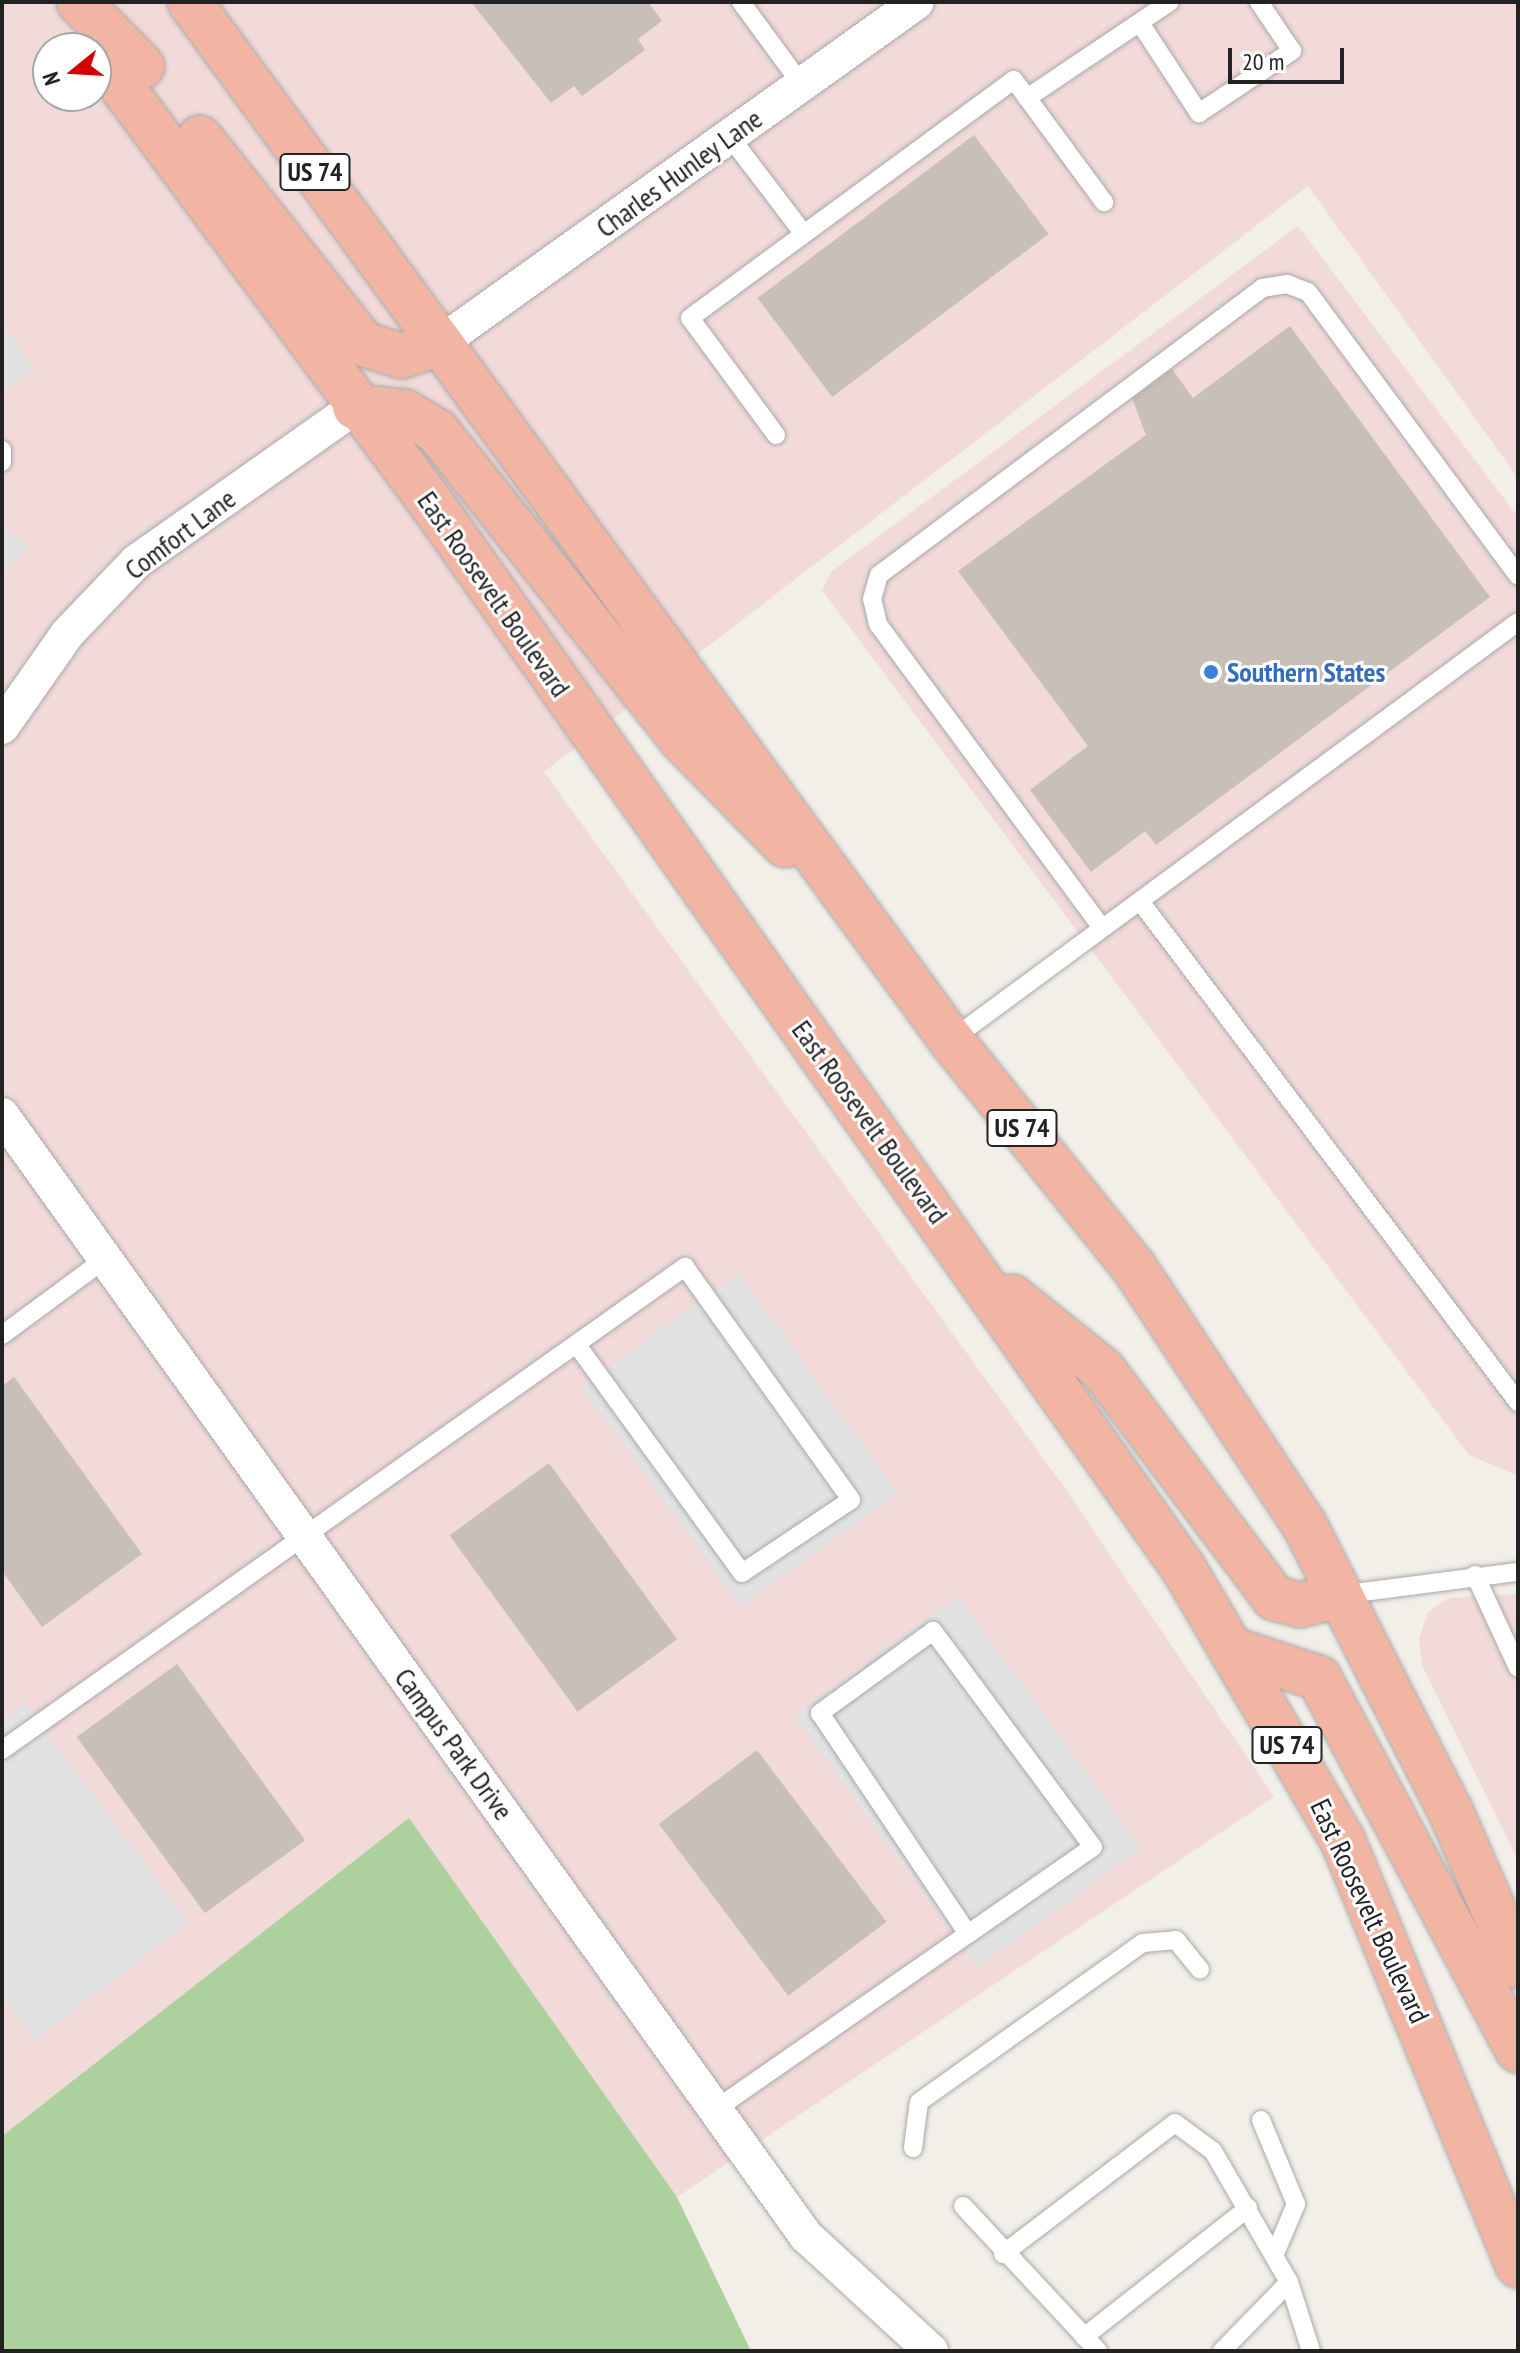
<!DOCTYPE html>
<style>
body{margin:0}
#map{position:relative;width:1520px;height:2353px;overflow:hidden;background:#f2efe9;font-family:"PT Sans Narrow",sans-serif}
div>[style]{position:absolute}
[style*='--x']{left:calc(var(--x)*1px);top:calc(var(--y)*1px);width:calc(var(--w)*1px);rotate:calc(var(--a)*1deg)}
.commercial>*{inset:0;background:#f2dad9}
.forest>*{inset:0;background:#add19e}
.parking>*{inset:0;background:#e2e2e2;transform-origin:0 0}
.building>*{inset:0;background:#c7bfb8;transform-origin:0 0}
.roads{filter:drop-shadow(0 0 2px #a9a9a9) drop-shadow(0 0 2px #a9a9a9)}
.service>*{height:18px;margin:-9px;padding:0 9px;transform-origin:9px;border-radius:9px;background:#fff}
.minor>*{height:34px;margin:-17px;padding:0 17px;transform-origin:17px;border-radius:17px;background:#fff}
.trunk>*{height:44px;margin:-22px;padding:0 22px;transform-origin:22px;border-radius:22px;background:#f2b4a3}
.dots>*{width:22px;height:22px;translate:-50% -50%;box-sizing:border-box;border:4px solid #fff;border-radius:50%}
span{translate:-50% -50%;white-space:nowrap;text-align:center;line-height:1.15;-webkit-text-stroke:6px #fff;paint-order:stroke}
.shield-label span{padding:2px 6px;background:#fff;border:2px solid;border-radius:6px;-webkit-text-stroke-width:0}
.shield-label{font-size:26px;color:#222;font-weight:700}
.street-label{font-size:28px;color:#222}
.shop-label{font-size:28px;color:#366cbe;font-weight:700}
.left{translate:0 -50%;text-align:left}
.frame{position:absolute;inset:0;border:4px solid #222;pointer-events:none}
.north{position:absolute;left:32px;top:32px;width:80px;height:80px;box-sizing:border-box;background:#fff;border:2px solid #a7a7a7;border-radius:50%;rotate:252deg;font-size:22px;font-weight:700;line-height:32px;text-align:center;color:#222}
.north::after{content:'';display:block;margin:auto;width:28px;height:36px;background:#d40000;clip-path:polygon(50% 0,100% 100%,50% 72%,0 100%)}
.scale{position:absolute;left:1228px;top:48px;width:116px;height:36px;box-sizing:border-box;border:4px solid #222;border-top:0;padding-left:10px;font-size:24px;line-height:28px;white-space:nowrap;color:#222;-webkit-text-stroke:6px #fff;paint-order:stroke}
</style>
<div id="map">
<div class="commercial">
<i style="clip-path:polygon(evenodd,2px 2px,1518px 2px,1518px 478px,1308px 186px,544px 772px,1062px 1484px,1274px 1797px,677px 2197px,408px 1819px,2px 2136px,2px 2px,48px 48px,96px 48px,96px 96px,48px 96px,48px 48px)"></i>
<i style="clip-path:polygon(1298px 226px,1518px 517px,1518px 1476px,1469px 1455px,822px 590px,832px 571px)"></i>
<i style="clip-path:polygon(1518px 1594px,1518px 1860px,1422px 1665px,1419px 1640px,1427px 1613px,1448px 1598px)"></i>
</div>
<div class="forest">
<i style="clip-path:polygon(409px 1818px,677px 2197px,751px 2351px,2px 2351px,2px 2136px)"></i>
</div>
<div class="parking">
<i style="clip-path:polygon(2px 324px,34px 370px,2px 393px)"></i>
<i style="clip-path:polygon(2px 524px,28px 546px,2px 577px)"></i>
<i style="left:738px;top:1273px;width:272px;height:194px;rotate:54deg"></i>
<i style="left:958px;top:1596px;width:312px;height:203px;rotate:54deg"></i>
<i style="clip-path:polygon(25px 1703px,189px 1923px,34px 2040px,2px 1998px,2px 1720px)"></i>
</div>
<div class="building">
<i style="clip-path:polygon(471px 2px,648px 2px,662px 21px,638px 39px,645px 50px,582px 96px,574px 86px,551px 103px)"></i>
<i style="left:974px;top:135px;width:124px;height:271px;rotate:53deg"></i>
<i style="clip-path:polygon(1290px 326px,1490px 597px,1156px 845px,1145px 831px,1091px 872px,1030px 790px,1088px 746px,958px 571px,1146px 435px,1132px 398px,1172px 369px,1193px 398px)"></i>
<i style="clip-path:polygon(14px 1377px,142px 1554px,42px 1627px,2px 1571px,2px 1386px)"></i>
<i style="left:549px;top:1463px;width:218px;height:123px;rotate:54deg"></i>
<i style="left:177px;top:1664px;width:218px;height:124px;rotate:54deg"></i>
<i style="left:757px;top:1750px;width:215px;height:123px;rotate:53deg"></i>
</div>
<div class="roads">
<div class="service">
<i style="--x:741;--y:2;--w:103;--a:53.7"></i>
<i style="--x:1140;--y:23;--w:108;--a:56.8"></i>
<i style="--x:1199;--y:113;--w:112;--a:-33.7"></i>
<i style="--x:1292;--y:51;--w:59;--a:-124"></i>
<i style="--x:1027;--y:98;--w:172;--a:-33.9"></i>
<i style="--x:730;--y:137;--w:122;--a:52.7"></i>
<i style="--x:804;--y:234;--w:260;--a:-36.3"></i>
<i style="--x:1014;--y:80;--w:152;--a:53.6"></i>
<i style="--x:776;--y:435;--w:145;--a:-126.3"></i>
<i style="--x:690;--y:318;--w:142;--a:-36.4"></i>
<i style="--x:2;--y:450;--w:12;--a:90"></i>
<i style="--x:1140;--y:901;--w:628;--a:52.97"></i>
<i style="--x:1102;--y:928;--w:378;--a:-126.4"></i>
<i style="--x:878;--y:624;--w:26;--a:-103"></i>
<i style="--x:872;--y:599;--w:25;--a:-74"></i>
<i style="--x:879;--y:575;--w:479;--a:-36.8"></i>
<i style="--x:1262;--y:288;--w:25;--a:-9"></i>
<i style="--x:1287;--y:284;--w:22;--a:21"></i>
<i style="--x:1308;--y:292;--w:353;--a:53.5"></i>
<i style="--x:951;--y:1040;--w:704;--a:-36.4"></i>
<i style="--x:2;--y:1335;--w:128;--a:-36.4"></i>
<i style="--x:1475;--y:1575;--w:102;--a:65.2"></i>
<i style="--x:1340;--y:1595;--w:179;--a:-7.4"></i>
<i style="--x:2;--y:1750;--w:837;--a:-35.27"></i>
<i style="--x:685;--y:1267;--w:286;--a:54.5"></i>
<i style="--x:851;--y:1500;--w:131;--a:146.2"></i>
<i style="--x:742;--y:1573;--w:281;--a:-125.9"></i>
<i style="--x:716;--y:2109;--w:307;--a:-34.8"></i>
<i style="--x:968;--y:1934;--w:152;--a:-34.8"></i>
<i style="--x:1093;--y:1847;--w:269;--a:-126.5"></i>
<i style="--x:933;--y:1631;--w:140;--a:144"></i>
<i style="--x:820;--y:1713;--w:266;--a:56.2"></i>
<i style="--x:1261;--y:2120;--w:91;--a:67.4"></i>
<i style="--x:1296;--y:2204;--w:56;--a:112.9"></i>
<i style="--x:913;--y:2148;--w:46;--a:-82.6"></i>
<i style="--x:919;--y:2102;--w:275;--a:-35.4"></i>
<i style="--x:1143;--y:1943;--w:33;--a:-5"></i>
<i style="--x:1176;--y:1940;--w:38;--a:51"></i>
<i style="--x:963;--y:2206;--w:198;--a:47"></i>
<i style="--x:1003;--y:2254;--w:216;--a:-37.3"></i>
<i style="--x:1175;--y:2123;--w:47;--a:36.4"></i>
<i style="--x:1213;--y:2151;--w:151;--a:59.9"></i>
<i style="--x:1084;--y:2337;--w:209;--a:-38.2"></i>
<i style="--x:1222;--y:2351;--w:96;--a:-45.8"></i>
<i style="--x:1289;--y:2282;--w:72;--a:72.3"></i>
</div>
<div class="minor">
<i style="--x:440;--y:343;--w:586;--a:-35.56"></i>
<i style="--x:2;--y:727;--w:113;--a:-55"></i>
<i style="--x:67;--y:634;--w:101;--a:-46.2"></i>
<i style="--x:137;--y:561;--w:267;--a:-35.2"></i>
<i style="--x:2;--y:1115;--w:1380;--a:54.35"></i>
<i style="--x:806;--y:2236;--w:170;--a:42.6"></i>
</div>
<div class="trunk">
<i style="--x:79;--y:2;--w:90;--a:45.5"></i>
<i style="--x:190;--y:2;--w:1287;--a:53.75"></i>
<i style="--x:951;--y:1040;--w:290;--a:51.2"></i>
<i style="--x:1133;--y:1266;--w:310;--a:56.5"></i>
<i style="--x:1304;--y:1524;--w:321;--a:63"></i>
<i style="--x:1450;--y:1810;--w:170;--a:66.4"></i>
<i style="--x:96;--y:52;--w:567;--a:53.39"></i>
<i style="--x:434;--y:507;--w:1300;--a:54.77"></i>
<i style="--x:1184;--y:1569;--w:315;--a:59.7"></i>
<i style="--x:1343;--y:1841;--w:459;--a:67.6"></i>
<i style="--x:200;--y:138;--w:263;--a:51.5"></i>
<i style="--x:364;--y:344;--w:39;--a:18"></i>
<i style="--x:401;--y:356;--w:41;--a:-18.4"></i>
<i style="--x:355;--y:407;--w:50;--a:5.7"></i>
<i style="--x:405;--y:412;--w:37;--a:31"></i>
<i style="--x:437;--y:431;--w:392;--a:51.6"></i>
<i style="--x:680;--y:738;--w:150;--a:45.5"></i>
<i style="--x:1012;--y:1297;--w:117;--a:38.7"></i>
<i style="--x:1103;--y:1370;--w:285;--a:53.1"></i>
<i style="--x:1274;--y:1598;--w:27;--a:15"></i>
<i style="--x:1300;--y:1605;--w:41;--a:-14"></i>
<i style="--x:1231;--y:1649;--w:93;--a:18.2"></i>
<i style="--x:1319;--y:1678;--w:422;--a:61.9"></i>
</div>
</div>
<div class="dots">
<i style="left:1211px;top:672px;background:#3f7fe0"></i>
</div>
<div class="shield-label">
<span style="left:315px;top:172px">US 74</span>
<span style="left:1022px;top:1128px">US 74</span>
<span style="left:1287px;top:1745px">US 74</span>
</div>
<div class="street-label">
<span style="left:679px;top:173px;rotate:-36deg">Charles Hunley Lane</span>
<span style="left:180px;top:534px;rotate:-37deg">Comfort Lane</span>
<span style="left:494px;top:594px;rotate:55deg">East Roosevelt Boulevard</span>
<span style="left:870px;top:1122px;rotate:54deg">East Roosevelt Boulevard</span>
<span style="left:454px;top:1744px;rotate:54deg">Campus Park Drive</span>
<span style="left:1370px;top:1911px;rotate:65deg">East Roosevelt Boulevard</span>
</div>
<div class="shop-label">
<span class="left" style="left:1227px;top:672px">Southern States</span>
</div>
<div class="frame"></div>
<div class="north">N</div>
<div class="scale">20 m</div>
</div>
